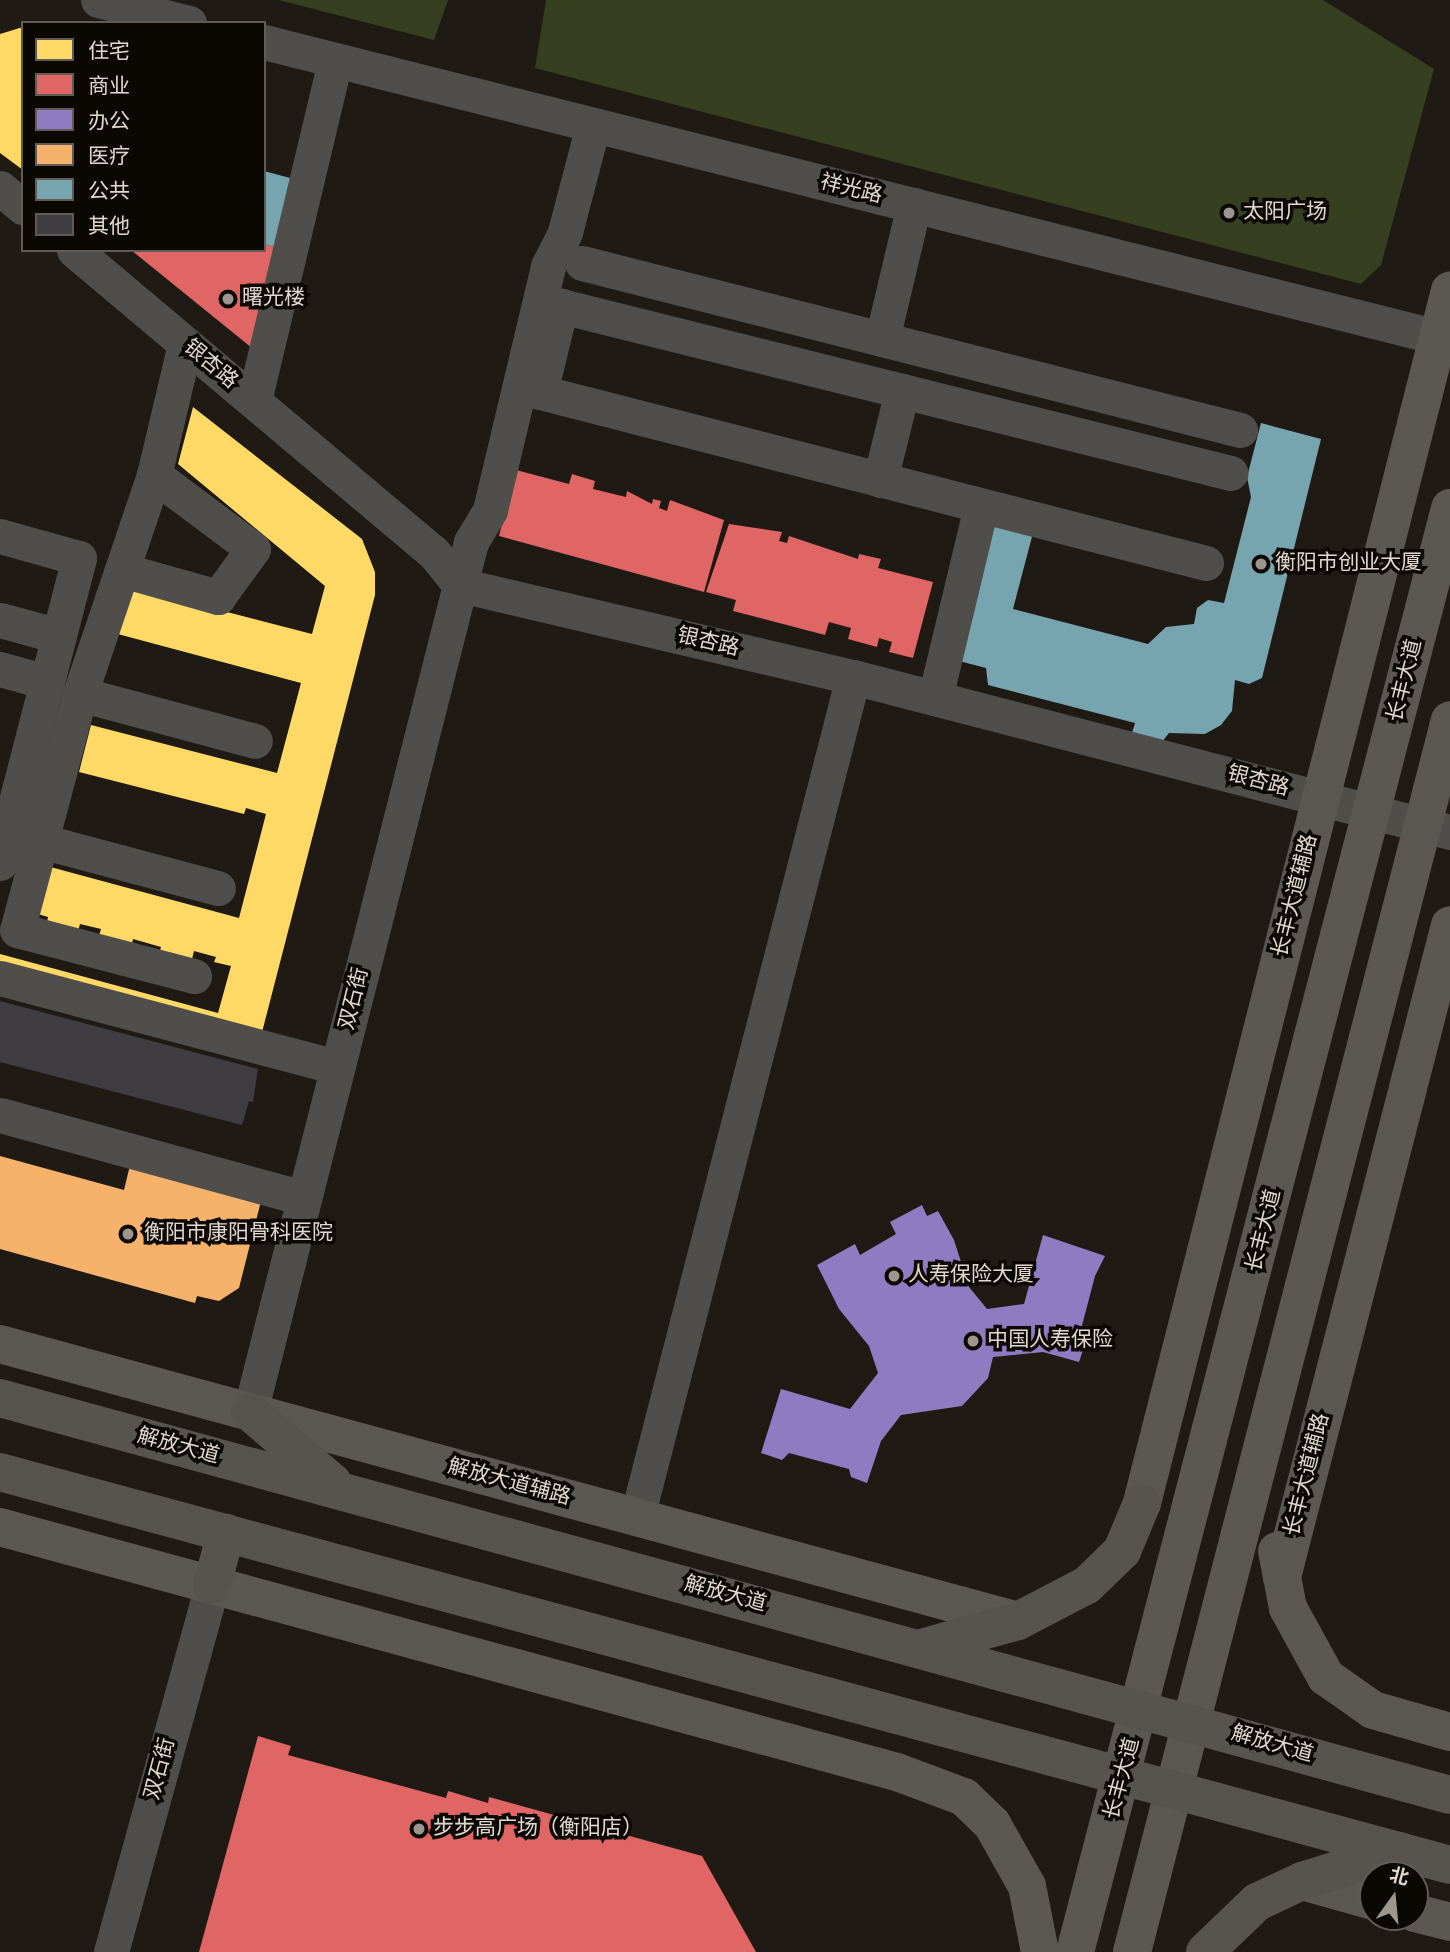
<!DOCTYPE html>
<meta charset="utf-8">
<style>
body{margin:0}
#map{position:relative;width:1450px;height:1952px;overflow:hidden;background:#201a14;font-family:Overpass,"Noto Sans SC",sans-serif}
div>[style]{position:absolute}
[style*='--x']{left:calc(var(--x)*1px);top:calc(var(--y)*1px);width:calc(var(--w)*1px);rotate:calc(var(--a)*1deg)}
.green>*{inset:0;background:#364020}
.homes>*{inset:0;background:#ffd966}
.shops>*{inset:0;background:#e06666}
.offices>*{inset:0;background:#8e7cc3}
.health>*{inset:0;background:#f6b26b}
.public>*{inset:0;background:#76a5af}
.building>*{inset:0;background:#3f3c42}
.minor>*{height:35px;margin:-17.5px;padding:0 17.5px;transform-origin:17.5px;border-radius:17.5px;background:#504e4b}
.major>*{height:38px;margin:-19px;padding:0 19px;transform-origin:19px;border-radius:19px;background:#5b5753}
.highway>*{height:38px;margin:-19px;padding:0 19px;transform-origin:19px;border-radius:19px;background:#575450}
.dots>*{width:19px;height:19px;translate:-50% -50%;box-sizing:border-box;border:4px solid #0b0703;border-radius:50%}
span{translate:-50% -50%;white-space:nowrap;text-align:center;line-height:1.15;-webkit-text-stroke:7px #0b0703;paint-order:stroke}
.street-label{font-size:21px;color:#e0d8cf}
.poi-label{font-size:21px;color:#e0d8cf}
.left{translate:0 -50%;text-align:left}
.legend{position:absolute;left:21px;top:21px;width:245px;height:231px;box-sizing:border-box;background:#0b0703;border:2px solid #605b55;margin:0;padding:9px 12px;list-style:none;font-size:21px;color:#e0d8cf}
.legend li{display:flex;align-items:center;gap:14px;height:35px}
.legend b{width:35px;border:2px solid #605b55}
.north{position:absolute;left:1359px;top:1861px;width:70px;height:70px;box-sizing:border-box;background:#0b0703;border:2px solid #605b55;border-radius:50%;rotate:15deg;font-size:19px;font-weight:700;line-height:28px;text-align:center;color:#e0d8cf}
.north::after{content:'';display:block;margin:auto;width:24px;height:32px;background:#9d968e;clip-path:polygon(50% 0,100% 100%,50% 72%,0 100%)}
</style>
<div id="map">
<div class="green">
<i style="clip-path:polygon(279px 0,448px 0,434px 40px)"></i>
<i style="clip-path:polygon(546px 0,1323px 0,1434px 69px,1381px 265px,1361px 284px,535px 68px)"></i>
</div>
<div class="homes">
<i style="clip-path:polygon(23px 27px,23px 170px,0 153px,0 34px)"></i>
<i style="clip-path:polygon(193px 407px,362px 539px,375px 572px,375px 595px,260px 1040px,0 972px,0 954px,218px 1013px,231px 966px,214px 962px,216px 957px,194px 951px,191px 963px,159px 954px,161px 947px,133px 939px,131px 948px,98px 939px,101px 929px,80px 924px,77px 935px,46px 927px,48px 917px,31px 912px,43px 865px,239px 918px,266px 814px,246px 808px,244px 814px,79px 772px,91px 725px,277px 773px,301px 683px,114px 633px,126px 586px,312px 634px,325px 586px,178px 464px)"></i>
</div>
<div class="shops">
<i style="clip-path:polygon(264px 244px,277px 248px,252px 348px,131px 250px,264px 250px)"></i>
<i style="clip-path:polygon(516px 470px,569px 484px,572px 474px,595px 481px,593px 489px,626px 497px,627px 491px,652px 504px,653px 499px,661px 501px,659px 508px,667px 511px,670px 500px,724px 520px,704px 592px,499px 536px)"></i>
<i style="clip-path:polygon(729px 524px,782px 532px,779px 541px,787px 543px,789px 536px,858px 559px,859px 554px,881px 559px,878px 568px,933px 582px,913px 658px,889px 652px,892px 642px,879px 638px,877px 647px,848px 639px,851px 628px,829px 622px,825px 635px,733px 611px,736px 600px,706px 592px)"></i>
<i style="clip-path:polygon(258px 1736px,291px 1746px,288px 1755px,446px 1798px,448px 1791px,488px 1803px,489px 1797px,702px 1856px,756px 1952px,199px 1952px)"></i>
</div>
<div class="offices">
<i style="clip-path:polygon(922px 1205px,927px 1216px,938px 1211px,954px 1240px,969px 1287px,987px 1309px,1024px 1304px,1043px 1235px,1105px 1256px,1095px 1276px,1079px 1337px,1084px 1347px,1079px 1362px,1043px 1352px,993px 1357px,988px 1378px,962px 1406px,901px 1415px,881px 1441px,867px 1483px,851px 1477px,849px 1469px,789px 1453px,782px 1460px,761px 1453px,781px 1389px,850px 1409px,878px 1373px,869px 1346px,839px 1309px,817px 1265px,855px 1244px,860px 1255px,896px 1234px,890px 1222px)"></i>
</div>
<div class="health">
<i style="clip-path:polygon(0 1156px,124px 1190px,131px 1161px,262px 1197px,239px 1288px,219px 1301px,197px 1296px,195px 1303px,0 1249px)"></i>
</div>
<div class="public">
<i style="clip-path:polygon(264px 171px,294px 179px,277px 248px,264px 244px)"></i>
<i style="clip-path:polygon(1261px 423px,1321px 439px,1262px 678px,1249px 684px,1235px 680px,1232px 711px,1221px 725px,1205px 734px,1169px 733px,1162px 742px,1132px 733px,1135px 723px,988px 685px,986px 668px,959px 661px,996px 519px,1034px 529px,1013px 609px,1148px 644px,1166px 627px,1194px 624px,1197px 608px,1208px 600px,1224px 603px,1251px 497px,1247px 477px)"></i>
</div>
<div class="building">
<i style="clip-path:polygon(0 1001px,258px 1069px,253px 1102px,249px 1101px,242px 1125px,0 1062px)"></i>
</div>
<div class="minor">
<i style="--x:98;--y:0;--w:94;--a:14.2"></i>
<i style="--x:264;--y:42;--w:1210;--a:14.11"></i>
<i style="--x:0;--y:188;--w:30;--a:40"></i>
<i style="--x:74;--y:250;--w:469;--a:40.1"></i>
<i style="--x:433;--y:552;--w:43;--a:50.7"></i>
<i style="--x:460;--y:585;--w:404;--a:13.2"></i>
<i style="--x:853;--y:677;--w:617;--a:14.55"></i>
<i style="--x:582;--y:263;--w:679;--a:14.24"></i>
<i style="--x:882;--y:339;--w:138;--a:-76.6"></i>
<i style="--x:185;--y:344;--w:135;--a:103.3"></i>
<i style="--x:154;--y:475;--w:231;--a:108.7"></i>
<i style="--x:80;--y:694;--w:244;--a:104.9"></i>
<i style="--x:17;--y:930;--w:183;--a:14.6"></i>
<i style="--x:254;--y:401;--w:350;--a:-76.6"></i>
<i style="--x:880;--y:480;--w:92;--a:-76.1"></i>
<i style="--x:0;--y:536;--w:82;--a:15.6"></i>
<i style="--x:79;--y:558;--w:315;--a:104.5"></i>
<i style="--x:1206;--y:563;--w:688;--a:-165.6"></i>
<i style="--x:540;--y:392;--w:89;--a:-76.3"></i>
<i style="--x:561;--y:306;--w:690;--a:14"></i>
<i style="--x:122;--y:570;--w:100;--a:15.7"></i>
<i style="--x:218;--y:597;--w:59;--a:-53.9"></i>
<i style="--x:253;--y:549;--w:124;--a:-143.2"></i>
<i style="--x:0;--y:620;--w:61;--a:15.2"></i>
<i style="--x:0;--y:669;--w:49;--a:15.5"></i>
<i style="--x:80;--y:694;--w:181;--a:15"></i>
<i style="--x:935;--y:698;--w:197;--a:-76.5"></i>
<i style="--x:41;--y:841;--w:183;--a:14.9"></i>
<i style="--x:0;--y:978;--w:349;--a:14.8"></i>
<i style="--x:0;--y:1115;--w:315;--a:15.3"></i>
<i style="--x:250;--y:1412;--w:898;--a:-75.75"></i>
<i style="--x:471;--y:542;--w:37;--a:-59"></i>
<i style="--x:490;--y:510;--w:251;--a:-76.6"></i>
<i style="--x:548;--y:266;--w:38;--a:-63"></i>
<i style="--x:565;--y:232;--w:111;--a:-75.3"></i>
<i style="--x:637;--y:1517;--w:867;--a:-75.58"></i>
<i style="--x:111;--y:1952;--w:381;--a:-74.6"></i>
</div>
<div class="major">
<i style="--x:0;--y:1344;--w:1055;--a:15.22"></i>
<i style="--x:1142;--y:1503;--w:1251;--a:-75.75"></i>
<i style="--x:0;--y:1527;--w:930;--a:15.28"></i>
<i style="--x:897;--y:1772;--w:72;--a:20.5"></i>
<i style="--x:964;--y:1797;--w:39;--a:44"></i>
<i style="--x:992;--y:1824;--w:71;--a:60.6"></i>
<i style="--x:1027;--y:1886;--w:67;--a:78.9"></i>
<i style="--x:1277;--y:1551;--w:58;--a:79.1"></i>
<i style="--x:1288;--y:1608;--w:79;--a:61.2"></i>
<i style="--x:1326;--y:1677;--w:57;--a:35.1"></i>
<i style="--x:1373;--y:1710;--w:80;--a:15.9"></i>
<i style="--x:1282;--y:1577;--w:673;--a:-75.55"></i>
<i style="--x:1302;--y:1881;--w:74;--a:15.7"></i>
<i style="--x:1415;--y:1913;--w:36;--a:14"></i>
<i style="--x:1075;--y:1952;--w:1492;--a:-75.44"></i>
<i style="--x:1132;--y:1952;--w:1272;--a:-75.53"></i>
</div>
<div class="highway">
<i style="--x:0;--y:1398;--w:1503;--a:15.31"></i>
<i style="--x:250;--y:1412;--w:109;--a:40.5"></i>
<i style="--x:0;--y:1472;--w:1502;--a:15.16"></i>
<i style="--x:212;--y:1585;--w:54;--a:-74.9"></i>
<i style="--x:921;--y:1648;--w:101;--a:-15.6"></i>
<i style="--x:1018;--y:1621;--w:78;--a:-27.6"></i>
<i style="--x:1087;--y:1585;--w:49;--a:-44.2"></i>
<i style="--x:1122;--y:1551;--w:52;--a:-67.4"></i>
<i style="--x:1205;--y:1952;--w:72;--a:-43.9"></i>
<i style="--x:1257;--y:1902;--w:50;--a:-25"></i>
<i style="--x:1302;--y:1881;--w:102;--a:-17.2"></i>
</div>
<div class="dots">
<i style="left:1229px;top:213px;background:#9d968e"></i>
<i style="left:228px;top:299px;background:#9d968e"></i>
<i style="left:1261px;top:564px;background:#9d968e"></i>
<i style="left:128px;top:1234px;background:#9d968e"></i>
<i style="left:894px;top:1276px;background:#9d968e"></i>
<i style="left:973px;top:1341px;background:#9d968e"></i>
<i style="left:419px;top:1829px;background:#9d968e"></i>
</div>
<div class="street-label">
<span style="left:851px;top:190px;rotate:14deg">祥光路</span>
<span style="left:210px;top:365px;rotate:40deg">银杏路</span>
<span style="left:708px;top:643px;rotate:13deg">银杏路</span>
<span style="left:1406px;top:681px;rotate:-76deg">长丰大道</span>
<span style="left:1258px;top:782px;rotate:15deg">银杏路</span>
<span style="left:1296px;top:896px;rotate:-76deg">长丰大道辅路</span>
<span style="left:355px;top:999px;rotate:-76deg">双石街</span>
<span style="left:1265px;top:1231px;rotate:-76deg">长丰大道</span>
<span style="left:178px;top:1447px;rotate:15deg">解放大道</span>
<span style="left:1308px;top:1475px;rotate:-76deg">长丰大道辅路</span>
<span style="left:509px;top:1483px;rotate:15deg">解放大道辅路</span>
<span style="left:725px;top:1595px;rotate:15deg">解放大道</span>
<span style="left:1272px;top:1745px;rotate:16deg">解放大道</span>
<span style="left:161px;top:1769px;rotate:-75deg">双石街</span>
<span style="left:1123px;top:1779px;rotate:-75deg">长丰大道</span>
</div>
<div class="poi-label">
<span class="left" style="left:1243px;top:213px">太阳广场</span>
<span class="left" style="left:242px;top:299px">曙光楼</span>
<span class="left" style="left:1275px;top:564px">衡阳市创业大厦</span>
<span class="left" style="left:144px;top:1234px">衡阳市康阳骨科医院</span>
<span class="left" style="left:908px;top:1276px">人寿保险大厦</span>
<span class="left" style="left:987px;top:1341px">中国人寿保险</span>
<span class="left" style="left:433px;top:1829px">步步高广场（衡阳店）</span>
</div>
<ul class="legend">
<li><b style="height:19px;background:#ffd966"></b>住宅</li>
<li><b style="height:19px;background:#e06666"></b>商业</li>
<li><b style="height:19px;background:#8e7cc3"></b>办公</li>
<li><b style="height:19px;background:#f6b26b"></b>医疗</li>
<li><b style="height:19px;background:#76a5af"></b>公共</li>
<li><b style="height:19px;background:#3f3c42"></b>其他</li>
</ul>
<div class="north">北</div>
</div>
